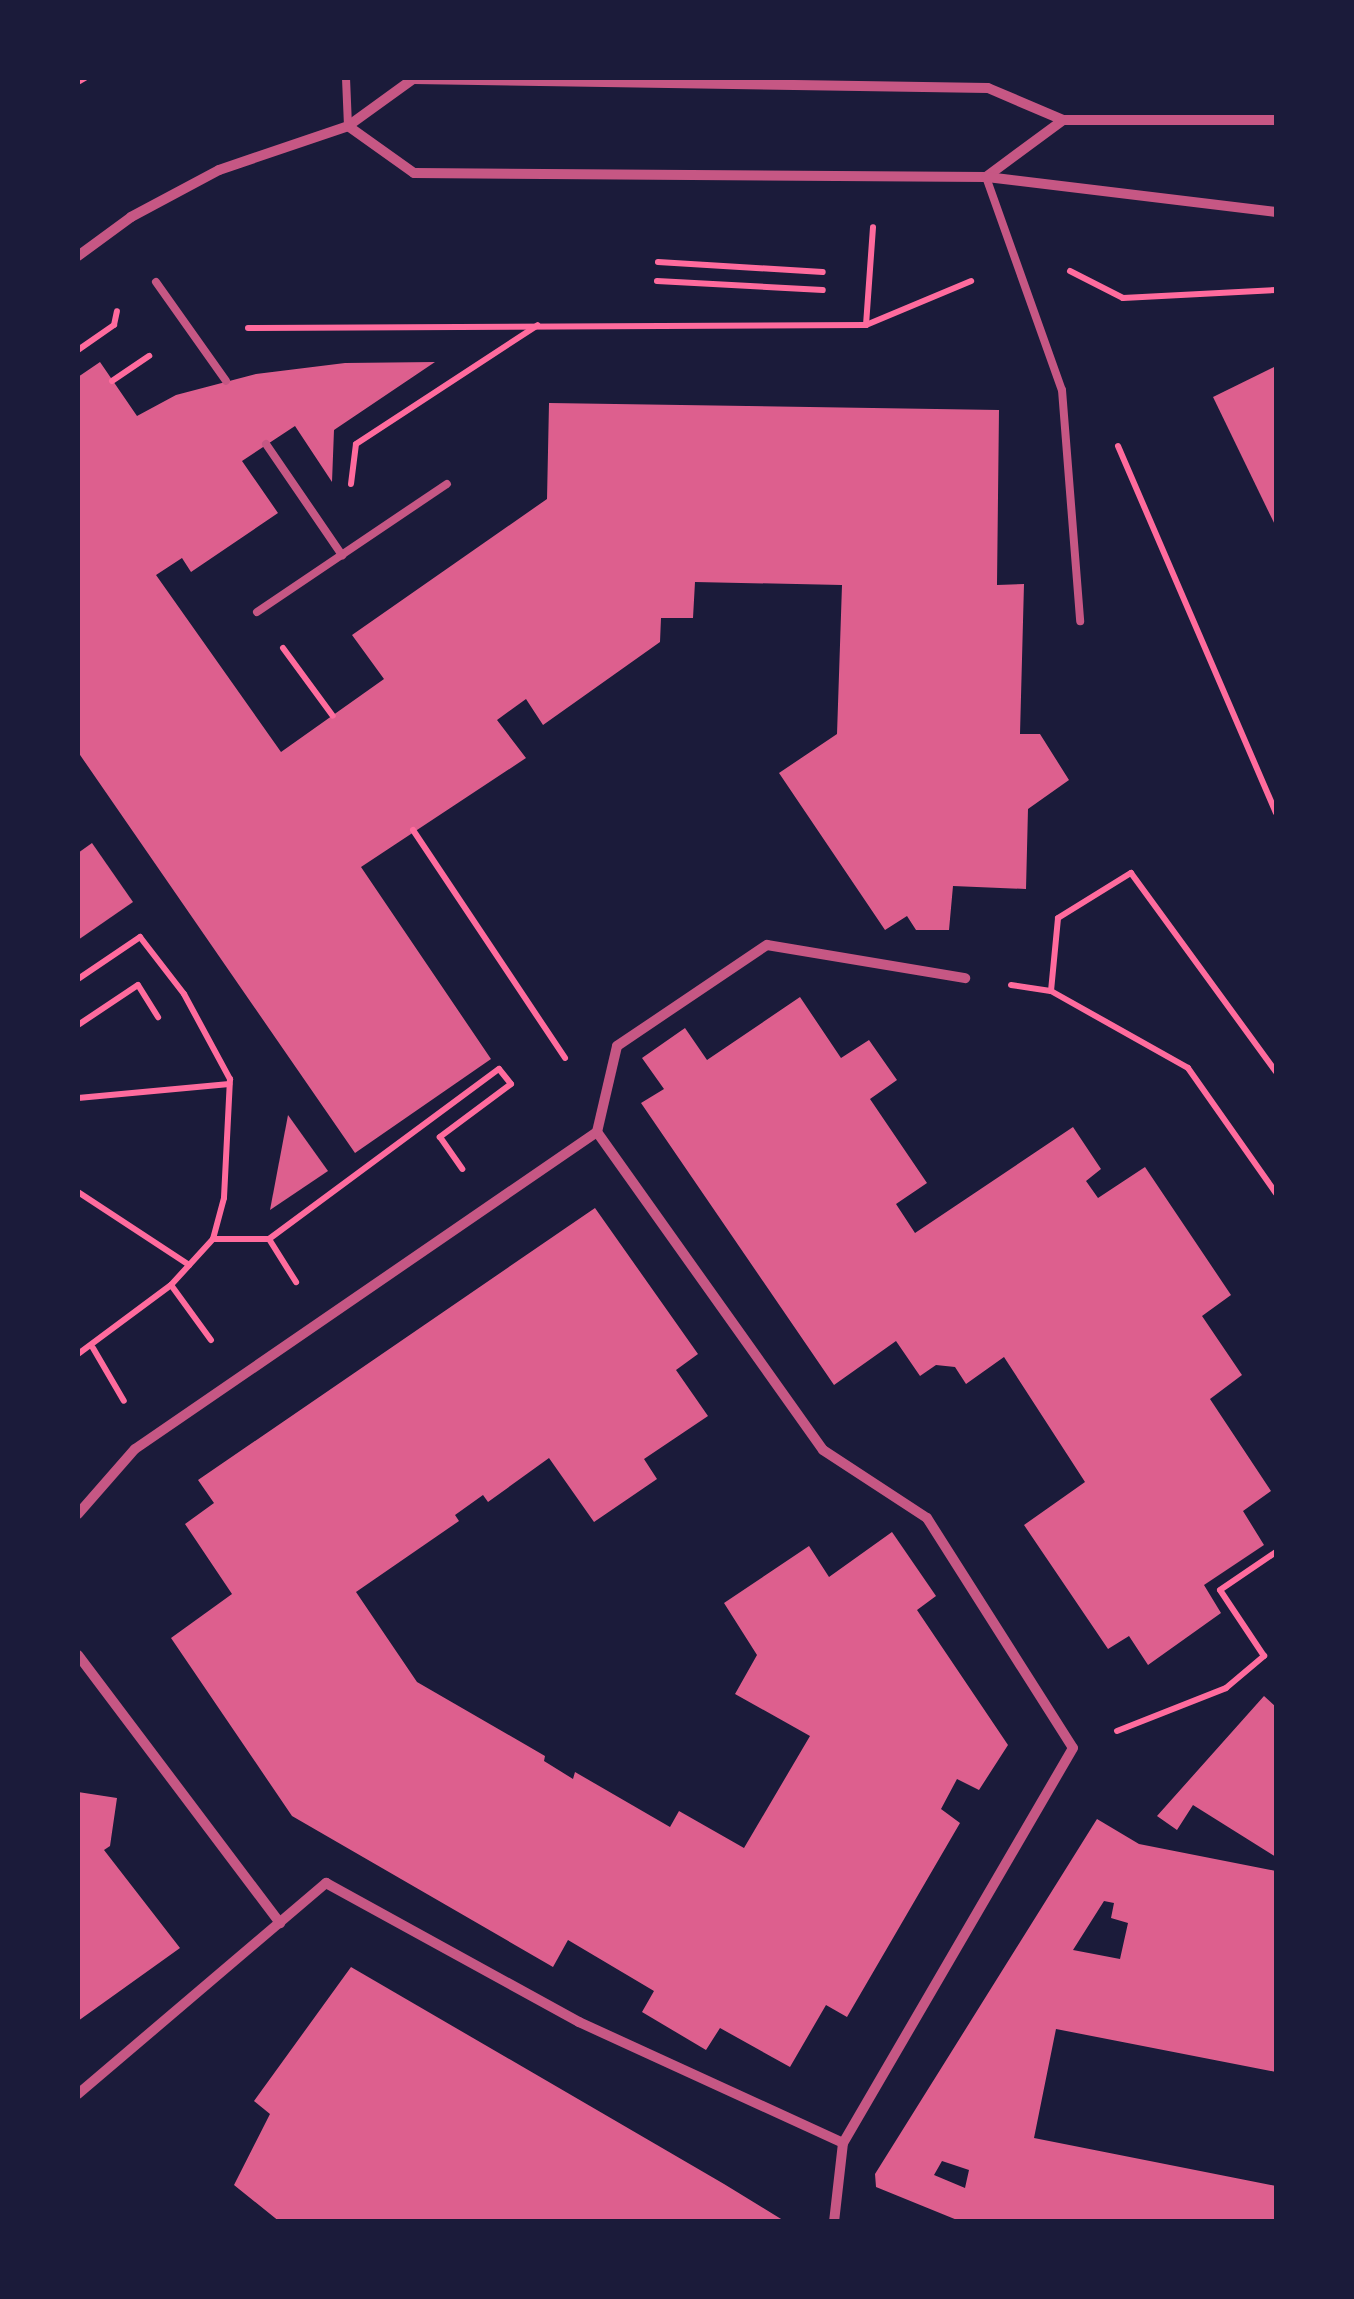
<!DOCTYPE html>
<style>
body{margin:0}
#map{position:relative;width:1354px;height:2299px;overflow:hidden;background:#1b1b3a;font-family:"PT Serif",serif}
div>[style]{position:absolute}
[style*='--x']{left:calc(var(--x)*1px);top:calc(var(--y)*1px);width:calc(var(--w)*1px);rotate:calc(var(--a)*1deg)}
.building>*{inset:0;background:#dd5f8e}
.path>*{height:6px;margin:-3px;padding:0 3px;transform-origin:3px;border-radius:3px;background:#ff6b9d}
.service>*{height:8px;margin:-4px;padding:0 4px;transform-origin:4px;border-radius:4px;background:#c65784}
.minor>*{height:10px;margin:-5px;padding:0 5px;transform-origin:5px;border-radius:5px;background:#c65784}
span{translate:-50% -50%;white-space:nowrap;text-align:center;line-height:1.15;-webkit-text-stroke:9px #1b1b3a;paint-order:stroke}
.frame{position:absolute;inset:0;border:80px solid #1b1b3a;pointer-events:none}
</style>
<div id="map">
<div class="building">
<i style="clip-path:polygon(100px 362px,137px 416px,176px 395px,256px 374px,345px 363px,435px 362px,334px 430px,332px 482px,295px 426px,242px 461px,278px 513px,191px 572px,182px 558px,156px 575px,281px 752px,384px 679px,352px 635px,547px 499px,549px 403px,999px 410px,997px 585px,1024px 584px,1020px 734px,1040px 734px,1069px 780px,1028px 809px,1026px 889px,953px 886px,949px 930px,916px 930px,907px 916px,885px 930px,779px 773px,837px 734px,842px 585px,695px 582px,693px 618px,661px 618px,660px 642px,543px 725px,526px 699px,497px 720px,526px 758px,361px 867px,491px 1059px,355px 1153px,78px 752px,78px 377px)"></i>
<i style="clip-path:polygon(1276px 366px,1276px 527px,1213px 397px)"></i>
<i style="clip-path:polygon(92px 843px,133px 902px,78px 940px,78px 853px)"></i>
<i style="clip-path:polygon(800px 997px,841px 1058px,869px 1040px,897px 1080px,870px 1099px,927px 1183px,896px 1204px,915px 1233px,1073px 1127px,1101px 1169px,1086px 1181px,1098px 1198px,1145px 1167px,1231px 1295px,1202px 1316px,1242px 1375px,1210px 1399px,1271px 1491px,1243px 1511px,1264px 1545px,1204px 1585px,1221px 1613px,1148px 1665px,1129px 1636px,1108px 1649px,1024px 1525px,1085px 1482px,1004px 1357px,966px 1384px,955px 1367px,936px 1365px,920px 1376px,896px 1341px,834px 1385px,641px 1103px,664px 1089px,642px 1058px,685px 1028px,707px 1060px)"></i>
<i style="clip-path:polygon(288px 1115px,328px 1171px,270px 1210px)"></i>
<i style="clip-path:polygon(595px 1208px,698px 1354px,676px 1370px,708px 1416px,644px 1459px,657px 1479px,594px 1522px,549px 1458px,488px 1502px,483px 1495px,455px 1515px,459px 1521px,356px 1592px,417px 1682px,545px 1756px,544px 1761px,573px 1779px,575px 1772px,670px 1827px,679px 1811px,744px 1848px,810px 1736px,735px 1694px,757px 1655px,724px 1603px,809px 1546px,829px 1577px,892px 1532px,936px 1596px,917px 1610px,1008px 1745px,979px 1790px,957px 1779px,941px 1809px,960px 1823px,847px 2017px,826px 2005px,790px 2067px,720px 2028px,706px 2050px,642px 2012px,654px 1991px,568px 1940px,553px 1967px,292px 1816px,171px 1638px,232px 1594px,185px 1524px,214px 1503px,198px 1480px)"></i>
<i style="clip-path:polygon(1264px 1696px,1276px 1707px,1276px 1857px,1193px 1805px,1177px 1830px,1157px 1816px)"></i>
<i style="clip-path:polygon(78px 1792px,117px 1798px,110px 1846px,104px 1850px,180px 1948px,78px 2021px)"></i>
<i style="clip-path:polygon(evenodd,1097px 1819px,1139px 1844px,1276px 1871px,1276px 2072px,1056px 2029px,1034px 2138px,1276px 2186px,1276px 2222px,962px 2222px,876px 2187px,875px 2174px,1097px 1819px,1104px 1901px,1114px 1903px,1111px 1918px,1128px 1923px,1120px 1959px,1073px 1950px,1104px 1901px,1097px 1819px,942px 2161px,969px 2170px,965px 2188px,934px 2175px,942px 2161px)"></i>
<i style="clip-path:polygon(351px 1967px,724px 2184px,786px 2222px,280px 2222px,234px 2185px,270px 2114px,254px 2101px)"></i>
</div>
<div class="path">
<i style="--x:78;--y:82;--w:8;--a:-30"></i>
<i style="--x:658;--y:262;--w:165;--a:3.5"></i>
<i style="--x:1070;--y:271;--w:59;--a:27"></i>
<i style="--x:1123;--y:298;--w:153;--a:-3"></i>
<i style="--x:657;--y:281;--w:166;--a:3.1"></i>
<i style="--x:866;--y:325;--w:98;--a:-85.9"></i>
<i style="--x:248;--y:328;--w:618;--a:-0.28"></i>
<i style="--x:866;--y:325;--w:114;--a:-22.7"></i>
<i style="--x:78;--y:350;--w:44;--a:-34.8"></i>
<i style="--x:114;--y:325;--w:14;--a:-78"></i>
<i style="--x:112;--y:381;--w:45;--a:-34"></i>
<i style="--x:1118;--y:446;--w:399;--a:66.7"></i>
<i style="--x:351;--y:484;--w:40;--a:-82.9"></i>
<i style="--x:356;--y:444;--w:217;--a:-33.2"></i>
<i style="--x:283;--y:648;--w:84;--a:53.7"></i>
<i style="--x:413;--y:830;--w:274;--a:56.3"></i>
<i style="--x:78;--y:979;--w:75;--a:-34.1"></i>
<i style="--x:140;--y:937;--w:72;--a:52.3"></i>
<i style="--x:184;--y:994;--w:97;--a:61.6"></i>
<i style="--x:230;--y:1079;--w:119;--a:92.9"></i>
<i style="--x:224;--y:1198;--w:42;--a:105"></i>
<i style="--x:213;--y:1239;--w:62;--a:132.4"></i>
<i style="--x:171;--y:1285;--w:116;--a:143.4"></i>
<i style="--x:1011;--y:985;--w:40;--a:8.5"></i>
<i style="--x:1051;--y:991;--w:157;--a:29.3"></i>
<i style="--x:1188;--y:1068;--w:153;--a:54.9"></i>
<i style="--x:1051;--y:991;--w:73;--a:-84.5"></i>
<i style="--x:1058;--y:918;--w:86;--a:-31.7"></i>
<i style="--x:1131;--y:873;--w:246;--a:53.9"></i>
<i style="--x:78;--y:1025;--w:72;--a:-33.7"></i>
<i style="--x:138;--y:985;--w:38;--a:58"></i>
<i style="--x:78;--y:1098;--w:152;--a:-5.3"></i>
<i style="--x:78;--y:1192;--w:133;--a:33.3"></i>
<i style="--x:213;--y:1239;--w:56;--a:0"></i>
<i style="--x:269;--y:1239;--w:286;--a:-36.5"></i>
<i style="--x:499;--y:1069;--w:19;--a:51"></i>
<i style="--x:511;--y:1084;--w:89;--a:143.3"></i>
<i style="--x:440;--y:1137;--w:39;--a:55"></i>
<i style="--x:269;--y:1239;--w:51;--a:57.9"></i>
<i style="--x:171;--y:1285;--w:68;--a:54"></i>
<i style="--x:93;--y:1348;--w:61;--a:59.7"></i>
<i style="--x:1117;--y:1731;--w:117;--a:-21.5"></i>
<i style="--x:1226;--y:1688;--w:50;--a:-40.1"></i>
<i style="--x:1264;--y:1656;--w:79;--a:-123.7"></i>
<i style="--x:1220;--y:1590;--w:68;--a:-34.2"></i>
</div>
<div class="service">
<i style="--x:346;--y:78;--w:48;--a:87.6"></i>
<i style="--x:986;--y:177;--w:226;--a:70.4"></i>
<i style="--x:1062;--y:390;--w:232;--a:85.5"></i>
<i style="--x:156;--y:282;--w:121;--a:54.7"></i>
<i style="--x:266;--y:444;--w:135;--a:55.6"></i>
<i style="--x:257;--y:612;--w:229;--a:-34"></i>
</div>
<div class="minor">
<i style="--x:348;--y:126;--w:81;--a:35.5"></i>
<i style="--x:414;--y:173;--w:572;--a:0.4"></i>
<i style="--x:986;--y:177;--w:96;--a:-36.5"></i>
<i style="--x:987;--y:177;--w:291;--a:6.9"></i>
<i style="--x:78;--y:256;--w:66;--a:-36.3"></i>
<i style="--x:131;--y:217;--w:100;--a:-28.1"></i>
<i style="--x:219;--y:170;--w:136;--a:-18.8"></i>
<i style="--x:348;--y:126;--w:80;--a:-35.9"></i>
<i style="--x:413;--y:79;--w:575;--a:0.9"></i>
<i style="--x:988;--y:88;--w:82;--a:23.1"></i>
<i style="--x:1063;--y:120;--w:213;--a:0"></i>
<i style="--x:597;--y:1132;--w:390;--a:54.6"></i>
<i style="--x:823;--y:1450;--w:124;--a:33.2"></i>
<i style="--x:927;--y:1518;--w:272;--a:57.6"></i>
<i style="--x:1073;--y:1748;--w:457;--a:120.2"></i>
<i style="--x:843;--y:2143;--w:80;--a:96.5"></i>
<i style="--x:78;--y:1514;--w:86;--a:-48.8"></i>
<i style="--x:135;--y:1449;--w:560;--a:-34.46"></i>
<i style="--x:597;--y:1132;--w:88;--a:-76.9"></i>
<i style="--x:617;--y:1046;--w:181;--a:-34"></i>
<i style="--x:767;--y:945;--w:201;--a:9.5"></i>
<i style="--x:78;--y:1655;--w:336;--a:53"></i>
<i style="--x:78;--y:2094;--w:326;--a:-40.4"></i>
<i style="--x:326;--y:1883;--w:289;--a:28.8"></i>
<i style="--x:579;--y:2022;--w:290;--a:24.6"></i>
</div>
<div class="frame"></div>
</div>
